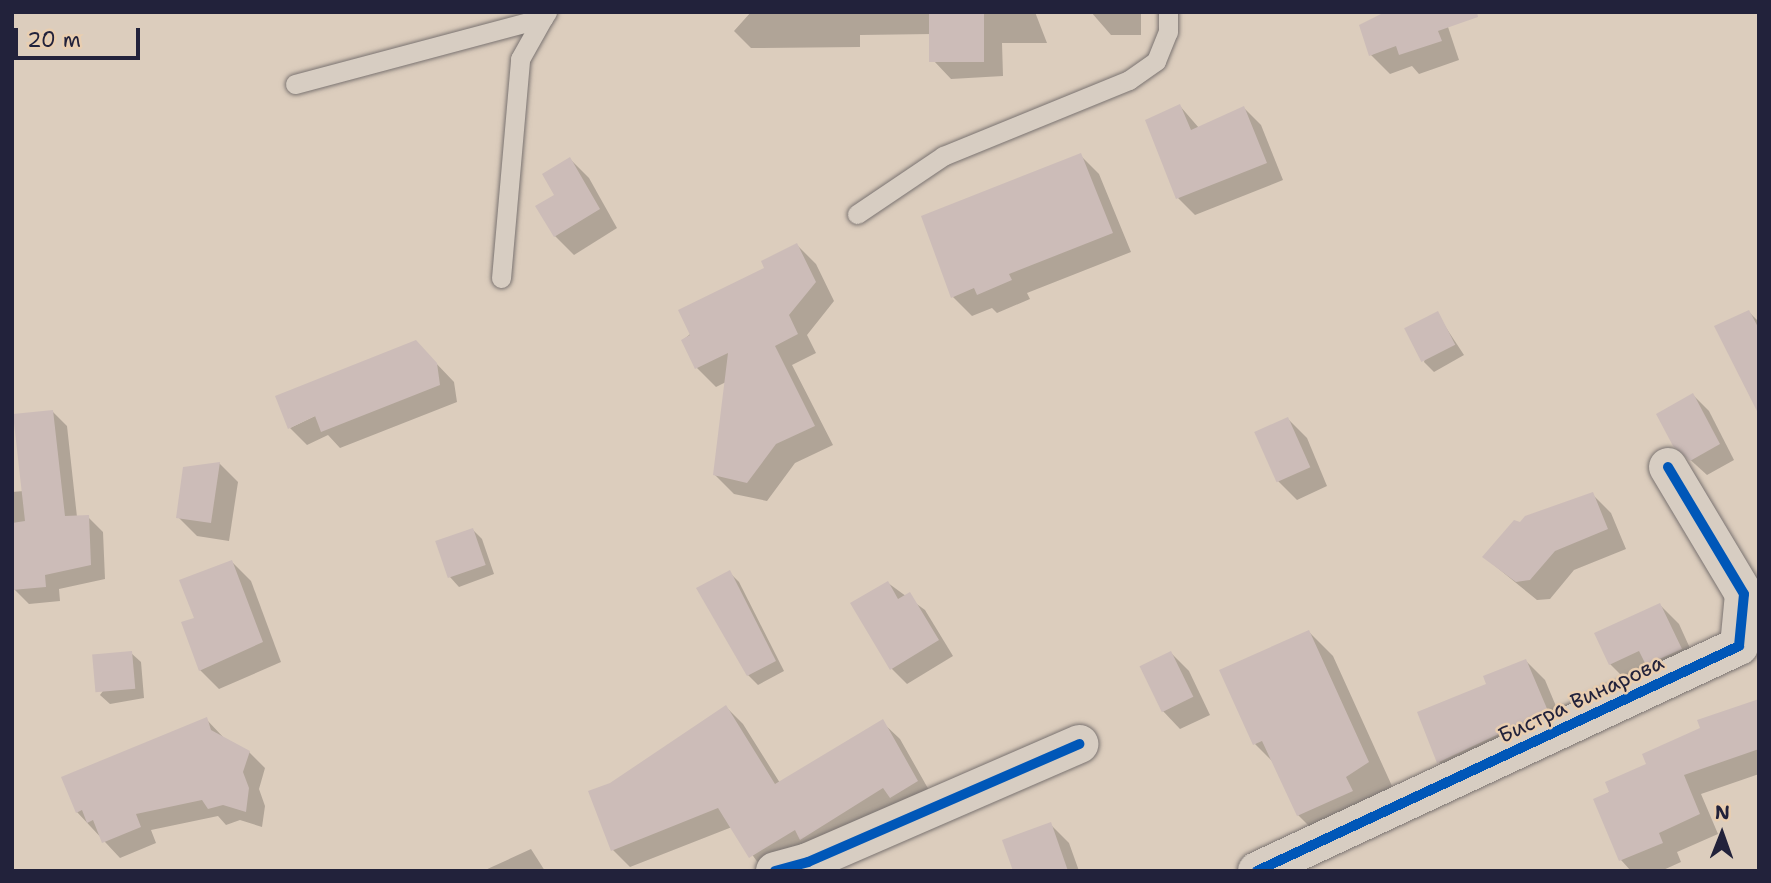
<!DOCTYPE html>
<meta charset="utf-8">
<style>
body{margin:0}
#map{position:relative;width:1771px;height:883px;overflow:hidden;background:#dccdbd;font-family:"Shantell Sans",sans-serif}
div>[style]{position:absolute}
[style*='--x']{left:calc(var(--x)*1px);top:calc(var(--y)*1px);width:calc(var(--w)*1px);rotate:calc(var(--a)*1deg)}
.shadow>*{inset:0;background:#0003}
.building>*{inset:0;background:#ccbcb8;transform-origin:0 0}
.roads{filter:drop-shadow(0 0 2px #7a7371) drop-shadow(0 0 2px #7a7371)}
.lane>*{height:19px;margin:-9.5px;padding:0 9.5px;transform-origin:9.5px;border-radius:9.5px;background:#d7cdc2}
.street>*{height:38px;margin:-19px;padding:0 19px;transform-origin:19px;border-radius:19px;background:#d7cdc2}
.cycleway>*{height:10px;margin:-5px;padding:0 5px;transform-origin:5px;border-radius:5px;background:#0057b8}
span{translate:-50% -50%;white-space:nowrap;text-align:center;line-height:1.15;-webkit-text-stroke:5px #e9ceb0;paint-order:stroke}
.street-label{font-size:21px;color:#22223b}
.frame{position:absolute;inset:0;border:14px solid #22223b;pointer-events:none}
.north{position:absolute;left:1687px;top:799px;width:70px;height:70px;-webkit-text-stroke:5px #e9ceb0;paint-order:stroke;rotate:1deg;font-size:19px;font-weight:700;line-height:28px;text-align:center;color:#22223b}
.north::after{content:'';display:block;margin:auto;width:24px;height:32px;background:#22223b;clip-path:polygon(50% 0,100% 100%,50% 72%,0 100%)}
.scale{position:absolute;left:14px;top:28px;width:126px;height:32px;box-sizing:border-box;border:4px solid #22223b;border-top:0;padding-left:9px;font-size:21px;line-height:24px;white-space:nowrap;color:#22223b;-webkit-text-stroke:5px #e9ceb0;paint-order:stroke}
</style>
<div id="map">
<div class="shadow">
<i style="clip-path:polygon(751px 12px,1035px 12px,1047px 43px,1002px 43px,1003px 76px,951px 79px,934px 61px,932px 34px,860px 35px,860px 47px,751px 48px,734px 31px)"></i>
<i style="clip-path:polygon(1091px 12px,1141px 12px,1141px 35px,1111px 35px)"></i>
<i style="clip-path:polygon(1446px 21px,1459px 60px,1419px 74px,1412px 66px,1390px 74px,1371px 55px)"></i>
<i style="clip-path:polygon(1180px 106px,1199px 128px,1244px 108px,1261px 125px,1283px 180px,1195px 215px,1178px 198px)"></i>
<i style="clip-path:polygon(1080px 155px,1099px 174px,1131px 252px,1027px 293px,1030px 299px,997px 313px,992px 308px,972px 316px,953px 297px)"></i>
<i style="clip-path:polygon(570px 159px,589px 178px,617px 228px,574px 255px,555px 236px,556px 195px)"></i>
<i style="clip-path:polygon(797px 245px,816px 264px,834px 301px,807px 335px,816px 353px,792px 365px,833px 445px,795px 463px,767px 501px,734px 494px,715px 475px,726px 382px,716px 387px,697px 368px,683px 340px)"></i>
<i style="clip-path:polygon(1749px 312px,1759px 322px,1759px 391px)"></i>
<i style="clip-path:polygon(1437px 314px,1464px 355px,1434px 372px,1424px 362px)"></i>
<i style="clip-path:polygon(433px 360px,454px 382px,457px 402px,340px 448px,328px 435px,307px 445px,290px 428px)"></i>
<i style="clip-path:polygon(1693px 395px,1709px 411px,1734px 460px,1707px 475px,1674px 445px)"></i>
<i style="clip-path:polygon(52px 411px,67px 426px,77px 517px,88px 517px,103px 532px,105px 579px,59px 589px,60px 601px,29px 604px,14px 589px,12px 492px,24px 491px)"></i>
<i style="clip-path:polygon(1288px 419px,1307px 438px,1327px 486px,1297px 500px,1278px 481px)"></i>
<i style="clip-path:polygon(219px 463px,238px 482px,229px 541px,197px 536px,178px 517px)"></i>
<i style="clip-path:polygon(1592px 494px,1611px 513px,1626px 549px,1574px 570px,1550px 599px,1537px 600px,1484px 557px,1520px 524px)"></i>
<i style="clip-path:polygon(473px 530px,482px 539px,494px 574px,459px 587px,450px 577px)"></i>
<i style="clip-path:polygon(232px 562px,251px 581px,281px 662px,219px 689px,200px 670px,196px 619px)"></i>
<i style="clip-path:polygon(729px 572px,739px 582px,784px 671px,758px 685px,748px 675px)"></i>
<i style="clip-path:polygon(888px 583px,925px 610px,953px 656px,907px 684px,892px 669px,852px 604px)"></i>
<i style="clip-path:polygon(1660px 605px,1679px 624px,1699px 668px,1629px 683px,1610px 664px)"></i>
<i style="clip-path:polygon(1309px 632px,1333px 656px,1392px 786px,1323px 840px,1298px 815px,1275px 764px,1255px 744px)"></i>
<i style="clip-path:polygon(131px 653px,141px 662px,144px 698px,110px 704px,100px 695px)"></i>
<i style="clip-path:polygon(1171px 653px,1189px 671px,1210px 715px,1180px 729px,1162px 710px)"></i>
<i style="clip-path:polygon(1526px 661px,1545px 680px,1566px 730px,1458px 781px,1439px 762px,1488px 685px)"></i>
<i style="clip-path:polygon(1759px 704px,1759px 774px,1701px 794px,1718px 834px,1677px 852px,1681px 862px,1661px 871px,1631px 871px,1621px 860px,1596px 800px)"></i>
<i style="clip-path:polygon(726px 707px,743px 724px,780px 783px,882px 722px,900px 739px,934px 799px,764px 871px,732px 827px,630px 867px,613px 850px,611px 785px)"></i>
<i style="clip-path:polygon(206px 719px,224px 738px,249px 752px,265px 768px,259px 789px,265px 806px,262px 827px,240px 820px,226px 825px,218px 816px,151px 830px,156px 843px,120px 858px,77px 812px)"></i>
<i style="clip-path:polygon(1050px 824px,1069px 843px,1079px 871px,1015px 871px)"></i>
<i style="clip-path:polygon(531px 849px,545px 871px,483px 871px)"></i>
</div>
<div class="building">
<i style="left:929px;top:12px;width:55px;height:50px"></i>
<i style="clip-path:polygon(1385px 12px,1477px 12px,1478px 17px,1438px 31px,1442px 41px,1399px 55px,1396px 46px,1369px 56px,1359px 25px)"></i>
<i style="clip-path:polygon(1180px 104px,1191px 130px,1244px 106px,1267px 163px,1176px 199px,1145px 120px)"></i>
<i style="clip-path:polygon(1081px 153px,1113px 233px,1009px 274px,1012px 280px,977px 295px,974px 288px,951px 298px,921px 216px)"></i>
<i style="clip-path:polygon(570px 157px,600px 209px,554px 237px,535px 206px,554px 195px,542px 174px)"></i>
<i style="clip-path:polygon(797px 243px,816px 282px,789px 315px,798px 334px,775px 346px,815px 426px,776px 444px,747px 483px,713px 475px,728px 353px,695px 369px,681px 340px,690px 335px,678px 310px,764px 268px,761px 261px)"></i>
<i style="clip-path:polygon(1749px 310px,1759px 329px,1759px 415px,1714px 326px)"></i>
<i style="left:1438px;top:311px;width:38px;height:38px;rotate:63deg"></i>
<i style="clip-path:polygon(416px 340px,437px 363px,440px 385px,321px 432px,315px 416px,288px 429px,275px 396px)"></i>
<i style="clip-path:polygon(1693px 393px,1720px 444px,1690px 461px,1673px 446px,1656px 414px)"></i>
<i style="clip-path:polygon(53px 410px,65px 516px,89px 515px,91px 565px,45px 575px,46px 587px,12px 590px,12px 523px,25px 521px,13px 414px)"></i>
<i style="left:1288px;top:417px;width:55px;height:37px;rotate:66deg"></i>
<i style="clip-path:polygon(220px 462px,211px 523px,176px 518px,183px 467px)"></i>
<i style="clip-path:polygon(1593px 492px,1608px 529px,1555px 551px,1530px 580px,1516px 582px,1482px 557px,1514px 520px,1520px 522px,1525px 516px)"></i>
<i style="left:473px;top:528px;width:39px;height:40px;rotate:71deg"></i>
<i style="clip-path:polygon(232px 560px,263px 642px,199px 671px,181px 622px,194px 618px,179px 580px)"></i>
<i style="clip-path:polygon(730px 570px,776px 661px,747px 676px,696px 588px)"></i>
<i style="clip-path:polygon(888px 581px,898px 599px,910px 592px,939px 640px,890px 670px,850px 603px)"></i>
<i style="clip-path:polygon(1660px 603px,1682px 649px,1646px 665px,1639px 651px,1609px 665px,1594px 633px)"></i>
<i style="clip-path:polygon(1309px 630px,1369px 762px,1346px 777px,1353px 791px,1297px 816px,1262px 741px,1253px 745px,1219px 670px)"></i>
<i style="left:132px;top:651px;width:38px;height:40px;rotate:85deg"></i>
<i style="left:1171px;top:651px;width:51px;height:35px;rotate:64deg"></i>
<i style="clip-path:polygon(1526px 659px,1548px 711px,1437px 763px,1417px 712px,1486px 684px,1483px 676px)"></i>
<i style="clip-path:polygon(1759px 699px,1759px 749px,1684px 775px,1700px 814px,1659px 833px,1663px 843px,1619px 861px,1593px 799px,1609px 792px,1605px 782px,1646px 764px,1642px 754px,1700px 728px,1697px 720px)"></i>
<i style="clip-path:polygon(726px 705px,775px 784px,883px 719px,918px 781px,890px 798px,883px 788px,800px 840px,795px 830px,749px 858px,718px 808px,611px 851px,588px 791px,610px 783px)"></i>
<i style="clip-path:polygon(207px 717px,211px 730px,250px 751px,243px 772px,249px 788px,246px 812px,223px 805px,208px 809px,202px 800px,136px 814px,141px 827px,102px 843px,93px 820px,87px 823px,82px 810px,76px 813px,61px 777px)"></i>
<i style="clip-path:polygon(1051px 822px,1068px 871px,1013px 871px,1002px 840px)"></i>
</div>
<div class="roads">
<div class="lane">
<i style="--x:295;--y:84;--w:257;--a:-14.9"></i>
<i style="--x:543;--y:18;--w:7;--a:-56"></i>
<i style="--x:857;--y:214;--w:104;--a:-34"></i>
<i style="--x:943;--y:156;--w:201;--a:-22.2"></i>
<i style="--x:1129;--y:80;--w:33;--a:-35"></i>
<i style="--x:1156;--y:61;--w:31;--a:-68"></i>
<i style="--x:1168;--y:32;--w:20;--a:-90"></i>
<i style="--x:501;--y:278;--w:220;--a:-85"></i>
<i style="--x:520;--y:59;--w:47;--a:-60.7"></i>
</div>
<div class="street">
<i style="--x:775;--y:871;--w:34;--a:-15"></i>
<i style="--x:808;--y:862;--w:296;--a:-23.5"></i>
<i style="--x:1257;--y:871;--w:532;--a:-25.02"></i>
<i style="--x:1739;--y:646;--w:52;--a:-84.5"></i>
<i style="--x:1744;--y:594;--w:148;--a:-120.9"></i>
</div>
</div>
<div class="cycleway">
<i style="--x:775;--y:871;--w:34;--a:-15"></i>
<i style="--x:808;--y:862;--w:296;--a:-23.5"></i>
<i style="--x:1257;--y:871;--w:532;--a:-25.02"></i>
<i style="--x:1739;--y:646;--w:52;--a:-84.5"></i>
<i style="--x:1744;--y:594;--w:148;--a:-120.9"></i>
</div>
<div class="street-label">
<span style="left:1581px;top:699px;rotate:-25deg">Бистра Винарова</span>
</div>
<div class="frame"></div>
<div class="north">N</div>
<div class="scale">20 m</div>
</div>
